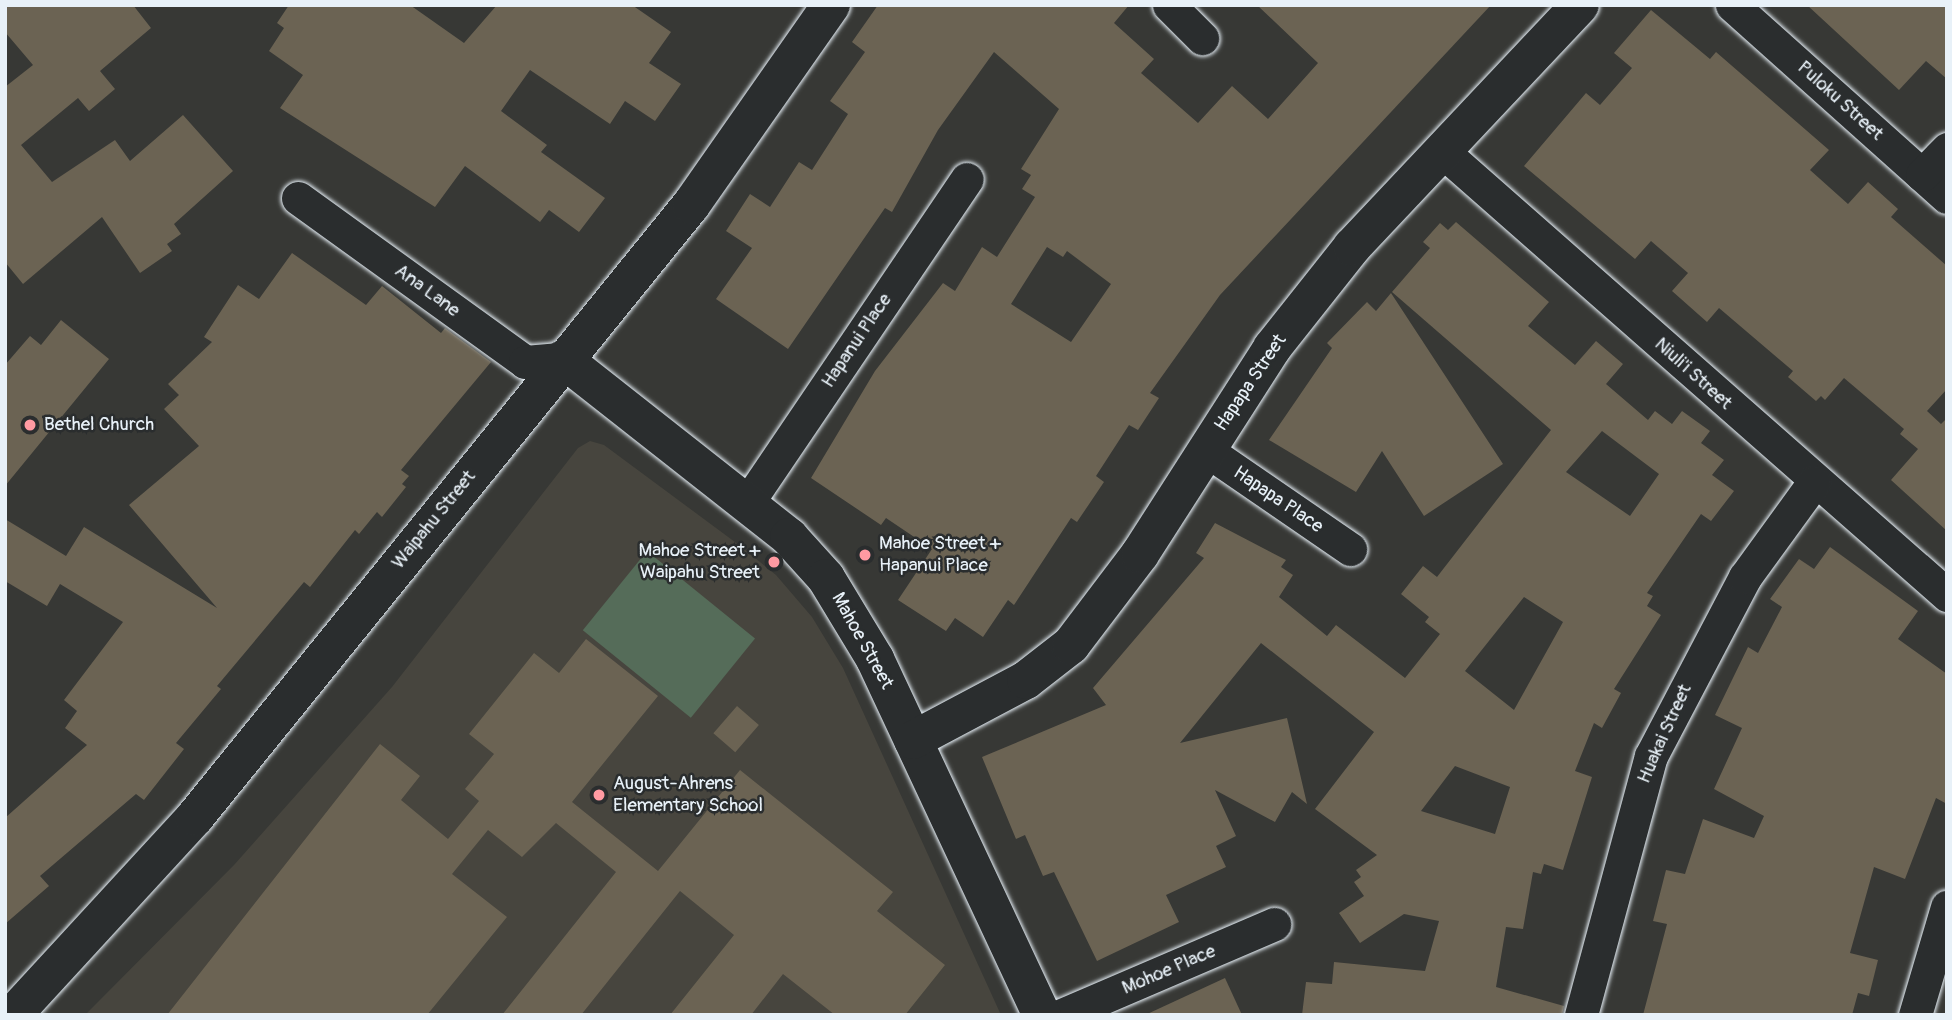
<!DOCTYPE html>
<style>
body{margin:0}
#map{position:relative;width:1952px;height:1020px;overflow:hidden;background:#373835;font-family:Pangolin,sans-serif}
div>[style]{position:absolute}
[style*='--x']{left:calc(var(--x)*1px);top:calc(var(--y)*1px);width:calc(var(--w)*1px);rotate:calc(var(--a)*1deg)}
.built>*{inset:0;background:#47453e}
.green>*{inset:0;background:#556c59;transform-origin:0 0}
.building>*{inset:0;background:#6b6353;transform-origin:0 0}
.roads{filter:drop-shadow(0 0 2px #e8f1f8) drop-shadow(0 0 2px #e8f1f8)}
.street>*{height:33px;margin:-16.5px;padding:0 16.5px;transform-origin:16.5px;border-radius:16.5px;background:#2a2d2e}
.secondary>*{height:38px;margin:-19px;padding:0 19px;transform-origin:19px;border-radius:19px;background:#2a2d2e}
.dots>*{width:19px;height:19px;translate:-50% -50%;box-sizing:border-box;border:4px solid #2a2d2e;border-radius:50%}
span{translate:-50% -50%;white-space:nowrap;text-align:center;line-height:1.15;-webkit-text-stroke:5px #2a2d2e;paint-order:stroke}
.street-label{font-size:19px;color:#e8f1f8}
.poi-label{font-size:19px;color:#e8f1f8}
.left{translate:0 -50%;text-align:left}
.right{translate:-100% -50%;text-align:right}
.frame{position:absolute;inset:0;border:7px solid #e8f1f8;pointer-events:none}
</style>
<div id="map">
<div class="built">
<i style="clip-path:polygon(590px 441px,604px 445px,739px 545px,776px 575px,812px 617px,843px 668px,1001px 1015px,85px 1015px,234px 865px,392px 687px,578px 448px)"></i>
</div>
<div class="green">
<i style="left:647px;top:551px;width:139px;height:102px;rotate:39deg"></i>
</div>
<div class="building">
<i style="clip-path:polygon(5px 5px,133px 5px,151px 28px,100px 71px,115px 89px,89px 111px,78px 98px,21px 145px,52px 182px,115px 140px,130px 161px,183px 115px,233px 171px,174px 224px,181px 234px,167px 244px,172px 251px,140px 273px,102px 217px,23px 284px,5px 262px,5px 87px,33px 65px,5px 32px)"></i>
<i style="clip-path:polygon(289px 5px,410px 5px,464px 43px,497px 5px,632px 5px,671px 32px,649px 63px,681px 84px,655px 121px,625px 101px,610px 124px,530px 70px,501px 111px,547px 145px,541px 152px,605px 198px,579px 232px,549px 210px,540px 222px,465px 166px,435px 207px,280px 108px,303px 75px,269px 51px,284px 28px,277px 23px)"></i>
<i style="clip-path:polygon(evenodd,878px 5px,1129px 5px,1114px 23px,1154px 59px,1141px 73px,1198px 123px,1232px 86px,1268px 119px,1318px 63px,1257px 5px,1491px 5px,1220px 295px,1150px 393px,1159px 398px,1138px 430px,1129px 425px,1096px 476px,1104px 482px,1077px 522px,1071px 518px,1014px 605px,1008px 600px,983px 637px,955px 618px,946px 631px,898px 600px,932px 549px,886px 518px,881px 525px,811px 478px,875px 371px,943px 283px,955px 291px,982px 247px,997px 257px,1035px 197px,1022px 189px,1031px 175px,1021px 169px,1059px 109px,994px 52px,938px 130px,892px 212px,885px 208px,788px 349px,716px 299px,752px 248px,726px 231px,750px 194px,770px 207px,799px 162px,812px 170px,848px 114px,830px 101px,865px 52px,852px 42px,878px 5px,1047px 247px,1063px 257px,1067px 251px,1111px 284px,1071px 342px,1011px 304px,1047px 247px)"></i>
<i style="clip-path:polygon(1807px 5px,1947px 5px,1947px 79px,1926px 61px,1899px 90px)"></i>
<i style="clip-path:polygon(1651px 10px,1710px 59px,1716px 52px,1829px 150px,1810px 170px,1848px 204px,1868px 182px,1898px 209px,1891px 217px,1947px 266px,1947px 389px,1927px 411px,1941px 424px,1947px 418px,1947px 531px,1891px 480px,1918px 449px,1900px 434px,1904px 429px,1844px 378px,1825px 400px,1821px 396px,1816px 401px,1788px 377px,1793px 371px,1719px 308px,1707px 322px,1672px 291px,1688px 273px,1651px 241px,1635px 259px,1524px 166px,1586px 93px,1600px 105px,1632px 68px,1614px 53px)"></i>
<i style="clip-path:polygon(evenodd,1456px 222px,1549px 302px,1528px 326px,1575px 365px,1596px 341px,1623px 364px,1606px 384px,1648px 420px,1655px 411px,1672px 424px,1682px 411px,1710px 431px,1701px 443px,1724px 460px,1712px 475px,1734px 491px,1711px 521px,1701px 514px,1647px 593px,1653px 596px,1647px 606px,1661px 615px,1614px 689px,1621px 693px,1602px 728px,1594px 723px,1575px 771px,1592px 777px,1563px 870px,1544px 864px,1541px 874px,1533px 872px,1523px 929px,1506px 927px,1496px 987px,1564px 1006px,1562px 1015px,1302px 1015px,1306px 982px,1332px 984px,1334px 962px,1425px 971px,1439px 921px,1404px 914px,1360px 943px,1339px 913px,1364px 896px,1354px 882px,1361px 877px,1356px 870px,1377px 855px,1315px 809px,1374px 732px,1261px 643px,1180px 743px,1287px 718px,1307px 804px,1292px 792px,1275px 822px,1215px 790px,1236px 836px,1216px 846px,1226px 867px,1166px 895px,1179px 922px,1097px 961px,1054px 872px,1043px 876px,1025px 835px,1016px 839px,982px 757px,1106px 705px,1093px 688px,1204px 558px,1196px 553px,1215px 523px,1286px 560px,1281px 567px,1293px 575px,1279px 597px,1327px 636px,1336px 625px,1405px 678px,1440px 634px,1425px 622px,1429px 617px,1401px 594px,1423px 566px,1437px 577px,1551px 430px,1392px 292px,1430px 248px,1423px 242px,1440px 223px,1448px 230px,1456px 222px,1602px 431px,1659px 474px,1630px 516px,1566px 472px,1602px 431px,1456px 222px,1524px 597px,1563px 622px,1514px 710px,1465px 671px,1524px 597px,1456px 222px,1455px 766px,1510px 787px,1495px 834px,1421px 811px,1455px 766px)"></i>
<i style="clip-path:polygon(292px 253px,366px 305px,382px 286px,441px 333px,445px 328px,491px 362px,401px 470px,409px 476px,402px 484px,406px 487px,382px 517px,377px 512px,359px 534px,355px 530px,310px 587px,304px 582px,217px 686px,221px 689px,176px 743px,184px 749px,144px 800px,136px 794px,40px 876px,49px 886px,5px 924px,5px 818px,87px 745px,65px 728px,77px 711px,64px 700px,123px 622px,60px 584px,47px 606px,5px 581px,5px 519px,66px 556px,84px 527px,217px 608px,129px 505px,199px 446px,164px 409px,179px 395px,168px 384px,212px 342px,204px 337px,238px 285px,259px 299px)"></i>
<i style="clip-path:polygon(1391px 293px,1503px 464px,1424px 516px,1382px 451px,1356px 492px,1269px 440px,1332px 348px,1327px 343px,1367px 302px,1376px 311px)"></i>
<i style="clip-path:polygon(61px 320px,109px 359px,5px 486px,5px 365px,30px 336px,41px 345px)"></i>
<i style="clip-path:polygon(1830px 547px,1918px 611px,1898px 639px,1947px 674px,1947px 804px,1936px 798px,1905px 879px,1874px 867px,1850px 953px,1878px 960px,1869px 996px,1858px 993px,1852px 1015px,1643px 1015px,1667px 924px,1653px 921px,1666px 870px,1685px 874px,1703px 819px,1754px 838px,1764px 816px,1714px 789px,1742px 728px,1715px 715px,1748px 647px,1758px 653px,1782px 607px,1770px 599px,1799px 559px,1814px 569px)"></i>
<i style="clip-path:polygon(586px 639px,658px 696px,572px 802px,658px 871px,740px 770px,893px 892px,877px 911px,945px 965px,905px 1015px,835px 1015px,783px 974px,751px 1015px,670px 1015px,734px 935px,680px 891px,581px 1015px,502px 1015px,616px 872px,556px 823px,522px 857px,488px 830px,452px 874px,507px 917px,427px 1015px,167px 1015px,380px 744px,420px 776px,401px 800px,448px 839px,479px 801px,465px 789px,494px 754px,469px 734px,534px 653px,559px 673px)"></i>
<i style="left:737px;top:706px;width:29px;height:36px;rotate:41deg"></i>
<i style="clip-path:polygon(1225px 978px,1242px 1015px,1145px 1015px)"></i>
</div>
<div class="roads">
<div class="street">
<i style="--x:1169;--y:5;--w:47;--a:45"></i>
<i style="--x:1732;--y:5;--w:288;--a:41.8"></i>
<i style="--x:1441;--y:150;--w:674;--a:41.33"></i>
<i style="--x:1922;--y:175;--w:36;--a:-46"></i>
<i style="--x:298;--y:198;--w:280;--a:35.8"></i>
<i style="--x:525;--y:362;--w:38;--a:-5"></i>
<i style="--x:1206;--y:450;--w:175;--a:34.5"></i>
<i style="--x:748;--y:502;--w:390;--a:-55.9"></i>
<i style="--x:1062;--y:1015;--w:231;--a:-23.2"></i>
<i style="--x:1581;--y:1015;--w:268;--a:-74.9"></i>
<i style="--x:1651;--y:756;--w:202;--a:-62.3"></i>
<i style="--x:1745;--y:577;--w:117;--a:-54"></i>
<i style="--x:1915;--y:1015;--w:113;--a:-73.5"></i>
</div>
<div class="secondary">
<i style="--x:563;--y:359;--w:288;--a:38.2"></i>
<i style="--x:789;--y:537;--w:55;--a:47.9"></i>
<i style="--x:826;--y:578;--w:95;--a:58.8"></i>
<i style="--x:875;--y:659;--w:393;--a:64.9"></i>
<i style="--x:913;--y:740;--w:128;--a:-28"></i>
<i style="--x:1026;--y:680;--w:57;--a:-37.9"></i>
<i style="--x:1071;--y:645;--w:114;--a:-52.8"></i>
<i style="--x:1140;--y:554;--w:245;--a:-57.3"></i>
<i style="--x:1272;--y:348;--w:129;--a:-51.6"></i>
<i style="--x:1352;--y:247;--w:332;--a:-46.7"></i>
<i style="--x:13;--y:1015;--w:269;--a:-47.4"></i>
<i style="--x:195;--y:817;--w:788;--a:-50.98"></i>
<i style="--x:691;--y:205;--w:244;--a:-55"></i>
</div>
</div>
<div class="dots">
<i style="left:30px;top:425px;background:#ff9aa2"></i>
<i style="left:865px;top:555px;background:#ff9aa2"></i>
<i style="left:774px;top:562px;background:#ff9aa2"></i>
<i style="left:599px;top:795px;background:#ff9aa2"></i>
</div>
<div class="street-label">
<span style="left:1840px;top:101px;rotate:42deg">Puloku Street</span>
<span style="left:427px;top:291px;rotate:36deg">Ana Lane</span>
<span style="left:857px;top:341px;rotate:-56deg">Hapanui Place</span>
<span style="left:1693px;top:374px;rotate:42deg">Niuli'i Street</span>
<span style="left:1251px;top:383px;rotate:-56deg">Hapapa Street</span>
<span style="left:1278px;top:500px;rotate:34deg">Hapapa Place</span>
<span style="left:434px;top:520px;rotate:-51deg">Waipahu Street</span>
<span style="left:862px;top:641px;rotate:61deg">Mahoe Street</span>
<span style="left:1665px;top:734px;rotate:-66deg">Huakai Street</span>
<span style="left:1169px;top:970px;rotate:-23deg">Mohoe Place</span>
</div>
<div class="poi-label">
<span class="left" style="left:44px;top:425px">Bethel Church</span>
<span class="left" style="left:879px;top:555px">Mahoe Street +<br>Hapanui Place</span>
<span class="right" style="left:760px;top:562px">Mahoe Street +<br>Waipahu Street</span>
<span class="left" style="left:613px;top:795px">August-Ahrens<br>Elementary School</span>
</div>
<div class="frame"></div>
</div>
